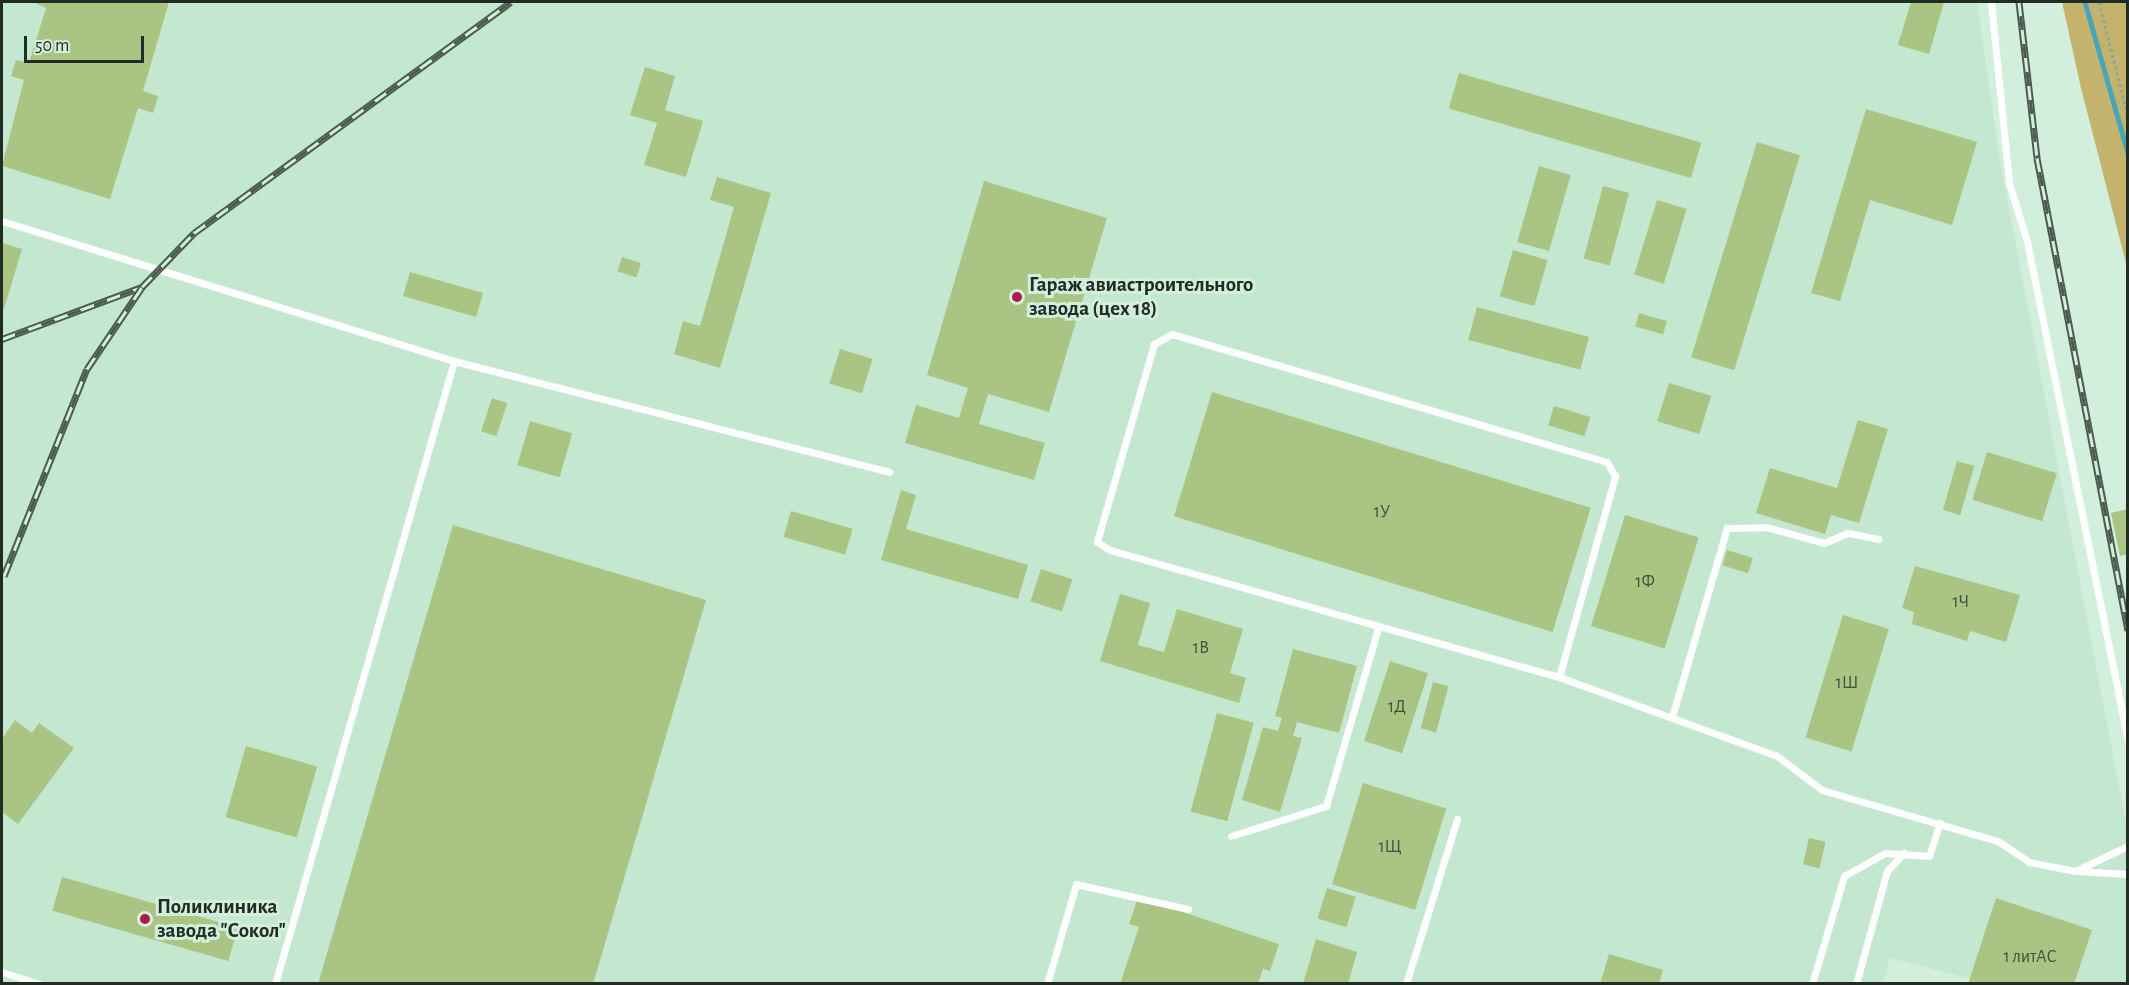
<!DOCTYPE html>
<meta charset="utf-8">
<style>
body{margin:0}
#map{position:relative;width:2129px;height:985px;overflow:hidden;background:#d2efdc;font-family:"Alegreya Sans",sans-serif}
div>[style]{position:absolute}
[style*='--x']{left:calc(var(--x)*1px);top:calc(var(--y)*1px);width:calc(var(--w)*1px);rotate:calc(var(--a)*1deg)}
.built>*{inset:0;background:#c3e8cf}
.forest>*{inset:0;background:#c3b36d}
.stream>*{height:4.5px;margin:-2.25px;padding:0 2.25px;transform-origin:2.25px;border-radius:2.25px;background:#49a5ba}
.building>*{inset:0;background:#aac483;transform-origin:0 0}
.path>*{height:3px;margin-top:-1.5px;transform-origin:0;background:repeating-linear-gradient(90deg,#8ea495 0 3px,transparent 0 6px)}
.lane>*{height:7px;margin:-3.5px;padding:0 3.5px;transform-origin:3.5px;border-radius:3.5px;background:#fff}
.rail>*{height:7px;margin-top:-3.5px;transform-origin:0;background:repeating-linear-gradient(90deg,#d2efdc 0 14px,#4b5b50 0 28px);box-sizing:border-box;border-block:2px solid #4b5b50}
.dots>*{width:16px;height:16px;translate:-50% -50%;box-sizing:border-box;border:3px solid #d2efdc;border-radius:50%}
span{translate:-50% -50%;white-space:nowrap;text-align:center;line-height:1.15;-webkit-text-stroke:6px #d2efdc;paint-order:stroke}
.number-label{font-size:18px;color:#43523c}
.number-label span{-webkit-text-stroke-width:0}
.poi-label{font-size:21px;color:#212c24;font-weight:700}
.left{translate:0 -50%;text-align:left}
.frame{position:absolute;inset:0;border:3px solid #212c24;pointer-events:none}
.scale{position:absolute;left:24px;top:36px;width:120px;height:27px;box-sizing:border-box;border:3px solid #212c24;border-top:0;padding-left:8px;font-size:18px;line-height:21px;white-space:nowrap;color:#212c24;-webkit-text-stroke:4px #d2efdc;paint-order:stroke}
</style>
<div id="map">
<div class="built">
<i style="clip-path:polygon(2px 2px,1977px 2px,2000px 161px,2127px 829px,2127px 983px,1987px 983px,1890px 958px,1883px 984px,2px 984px)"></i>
</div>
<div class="forest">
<i style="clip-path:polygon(2062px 2px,2127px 2px,2127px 267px,2081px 88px)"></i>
</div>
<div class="stream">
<i style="--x:2085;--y:2;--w:157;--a:74.1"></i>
</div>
<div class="building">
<i style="clip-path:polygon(33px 2px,169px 2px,143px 91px,158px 96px,153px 113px,138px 108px,110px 199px,2px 166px,24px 80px,11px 76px,16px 60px,29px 63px,46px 8px)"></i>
<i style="clip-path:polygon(1911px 2px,1944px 2px,1929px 54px,1898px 45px)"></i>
<i style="clip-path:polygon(645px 67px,675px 76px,665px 110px,703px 121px,686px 177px,644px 165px,657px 123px,630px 115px)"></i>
<i style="left:1459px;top:73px;width:252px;height:37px;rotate:16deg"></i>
<i style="clip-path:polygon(1866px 109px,1977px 142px,1952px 225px,1870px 200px,1840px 301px,1811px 293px)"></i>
<i style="left:1757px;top:142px;width:45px;height:225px;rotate:17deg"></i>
<i style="left:1539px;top:166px;width:33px;height:79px;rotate:16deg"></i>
<i style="clip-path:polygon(717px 177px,771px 193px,720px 368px,674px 354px,683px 321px,700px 326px,734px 207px,710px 200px)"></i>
<i style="clip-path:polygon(984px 181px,1107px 218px,1049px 412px,988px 394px,979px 424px,1045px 443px,1034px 480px,905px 443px,916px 405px,959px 418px,968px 388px,927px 375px)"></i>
<i style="left:1603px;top:186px;width:27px;height:75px;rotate:15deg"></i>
<i style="left:1657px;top:200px;width:31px;height:78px;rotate:17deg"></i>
<i style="clip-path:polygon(2px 243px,22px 249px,4px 309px,2px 308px)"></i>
<i style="left:1513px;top:250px;width:36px;height:48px;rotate:16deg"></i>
<i style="left:622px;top:257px;width:20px;height:15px;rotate:18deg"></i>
<i style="left:410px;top:272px;width:76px;height:25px;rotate:16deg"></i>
<i style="left:1477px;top:307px;width:116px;height:34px;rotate:15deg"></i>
<i style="left:1639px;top:313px;width:29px;height:14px;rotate:16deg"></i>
<i style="left:840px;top:349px;width:34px;height:36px;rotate:17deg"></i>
<i style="left:1669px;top:383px;width:44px;height:40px;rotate:17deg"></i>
<i style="left:1212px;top:392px;width:396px;height:130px;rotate:17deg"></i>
<i style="left:492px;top:398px;width:16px;height:35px;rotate:18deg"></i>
<i style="left:1554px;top:406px;width:38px;height:20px;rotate:17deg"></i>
<i style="clip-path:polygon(1858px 420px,1888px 429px,1859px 523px,1831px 515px,1825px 534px,1756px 513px,1770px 468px,1837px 488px)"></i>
<i style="left:530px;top:421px;width:44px;height:46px;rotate:16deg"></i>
<i style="left:1987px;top:452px;width:73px;height:50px;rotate:17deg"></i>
<i style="left:1957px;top:461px;width:18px;height:51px;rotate:16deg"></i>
<i style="clip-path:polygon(901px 490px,916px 495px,906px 529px,1028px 565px,1018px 599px,881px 560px)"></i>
<i style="clip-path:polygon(2128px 509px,2128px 554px,2120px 556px,2111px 513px)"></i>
<i style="left:791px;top:511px;width:64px;height:27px;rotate:16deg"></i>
<i style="left:1625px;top:515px;width:77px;height:116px;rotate:17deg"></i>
<i style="clip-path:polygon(453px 525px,706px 600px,593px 984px,318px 984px)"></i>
<i style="left:1727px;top:550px;width:27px;height:16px;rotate:17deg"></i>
<i style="clip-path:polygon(1915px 566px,2020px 595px,2006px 642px,1970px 631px,1967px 641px,1912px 624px,1914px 612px,1902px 608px)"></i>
<i style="left:1041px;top:569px;width:33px;height:34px;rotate:18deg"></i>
<i style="clip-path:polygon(1120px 594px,1150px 603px,1138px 645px,1164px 652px,1177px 609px,1243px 629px,1230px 673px,1246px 678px,1239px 703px,1100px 661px)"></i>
<i style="left:1843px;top:615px;width:48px;height:128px;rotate:17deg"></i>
<i style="clip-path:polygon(1293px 649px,1357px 666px,1339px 733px,1297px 722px,1293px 736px,1302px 738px,1280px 812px,1242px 800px,1263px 727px,1278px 731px,1282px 718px,1275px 716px)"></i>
<i style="left:1390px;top:661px;width:40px;height:84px;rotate:18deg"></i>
<i style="left:1433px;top:682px;width:16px;height:48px;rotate:15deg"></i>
<i style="left:1217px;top:713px;width:38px;height:102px;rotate:15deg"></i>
<i style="clip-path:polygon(15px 720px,32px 733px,39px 723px,74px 748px,18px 824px,2px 812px,2px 739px)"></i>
<i style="left:246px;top:746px;width:74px;height:74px;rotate:16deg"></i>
<i style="left:1363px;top:783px;width:87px;height:106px;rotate:17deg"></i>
<i style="left:1809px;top:838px;width:17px;height:27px;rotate:13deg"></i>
<i style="left:62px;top:877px;width:183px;height:35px;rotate:16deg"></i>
<i style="left:1327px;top:888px;width:30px;height:32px;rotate:17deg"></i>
<i style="clip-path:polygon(1138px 897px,1279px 944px,1270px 971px,1263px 969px,1258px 984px,1120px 984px,1139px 927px,1129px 924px)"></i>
<i style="clip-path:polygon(1996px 898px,2092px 930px,2074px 984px,1968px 984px)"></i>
<i style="clip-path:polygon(1316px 939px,1357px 952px,1348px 984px,1303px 984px)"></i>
<i style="clip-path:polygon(1609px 954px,1663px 970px,1659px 984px,1600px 984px)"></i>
</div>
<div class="path">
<i style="--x:2099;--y:2;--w:119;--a:75.8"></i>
</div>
<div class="lane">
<i style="--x:1991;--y:2;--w:182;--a:84.3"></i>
<i style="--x:2009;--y:183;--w:62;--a:73"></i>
<i style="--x:2027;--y:242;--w:509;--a:78.56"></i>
<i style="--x:2;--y:221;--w:473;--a:17.2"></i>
<i style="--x:454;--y:361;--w:648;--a:106.03"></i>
<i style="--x:454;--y:361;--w:449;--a:14.3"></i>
<i style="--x:1559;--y:677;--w:209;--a:-74.4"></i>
<i style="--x:1615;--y:476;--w:16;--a:-120"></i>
<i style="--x:1607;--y:462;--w:453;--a:-163.6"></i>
<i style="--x:1172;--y:334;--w:21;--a:151"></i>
<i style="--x:1154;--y:344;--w:206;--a:106.1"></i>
<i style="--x:1097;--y:542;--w:15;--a:32"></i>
<i style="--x:1110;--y:550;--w:467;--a:15.8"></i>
<i style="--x:1559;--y:677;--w:232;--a:19.9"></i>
<i style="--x:1777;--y:756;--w:56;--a:37.1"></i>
<i style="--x:1822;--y:790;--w:183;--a:16.2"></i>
<i style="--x:1998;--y:841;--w:37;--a:34"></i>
<i style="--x:2029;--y:862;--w:47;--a:11.1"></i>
<i style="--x:2075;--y:871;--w:59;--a:-25.3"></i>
<i style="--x:1672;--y:717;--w:197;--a:-73.8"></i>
<i style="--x:1727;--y:528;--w:39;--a:-1"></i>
<i style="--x:1766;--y:527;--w:60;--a:15.4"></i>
<i style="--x:1824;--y:543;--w:26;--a:-23"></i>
<i style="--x:1848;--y:533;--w:31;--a:11"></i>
<i style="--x:1231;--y:836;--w:100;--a:-17.5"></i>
<i style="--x:1326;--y:806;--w:185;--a:-73.7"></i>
<i style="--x:2077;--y:871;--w:51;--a:3.4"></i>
<i style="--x:2;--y:972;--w:40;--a:18"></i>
<i style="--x:1047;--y:984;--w:104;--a:-73.8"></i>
<i style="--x:1076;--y:884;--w:115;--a:12.6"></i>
<i style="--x:1406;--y:984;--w:173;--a:-72.8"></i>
<i style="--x:1812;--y:984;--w:113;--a:-73.5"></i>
<i style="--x:1844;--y:876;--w:47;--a:-29.3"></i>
<i style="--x:1885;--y:853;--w:44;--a:3.9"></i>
<i style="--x:1929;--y:856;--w:35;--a:-72"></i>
<i style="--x:1856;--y:984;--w:117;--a:-74.7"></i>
<i style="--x:1887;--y:871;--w:25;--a:-47"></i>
</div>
<div class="rail">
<i style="--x:2019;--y:2;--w:157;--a:83.4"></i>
<i style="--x:2037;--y:158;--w:481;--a:79.1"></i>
<i style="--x:2;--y:339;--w:149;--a:-20.4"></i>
<i style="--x:142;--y:287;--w:75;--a:-46.1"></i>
<i style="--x:194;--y:233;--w:392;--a:-36.1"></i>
<i style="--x:4;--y:576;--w:223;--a:-68.2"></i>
<i style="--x:87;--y:369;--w:99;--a:-56.1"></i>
</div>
<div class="dots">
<i style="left:1017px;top:297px;background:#ac1a4c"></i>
<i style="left:145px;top:919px;background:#ac1a4c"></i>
</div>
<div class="number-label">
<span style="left:1382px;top:512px">1У</span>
<span style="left:1645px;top:582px">1Ф</span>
<span style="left:1961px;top:602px">1Ч</span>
<span style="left:1201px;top:648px">1В</span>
<span style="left:1847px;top:683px">1Ш</span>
<span style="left:1397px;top:707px">1Д</span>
<span style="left:1390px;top:847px">1Щ</span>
<span style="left:2030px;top:957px">1 литАС</span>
</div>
<div class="poi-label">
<span class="left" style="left:1029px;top:297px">Гараж авиастроительного<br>завода (цех 18)</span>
<span class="left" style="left:157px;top:919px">Поликлиника<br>завода "Сокол"</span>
</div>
<div class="frame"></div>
<div class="scale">50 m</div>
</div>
